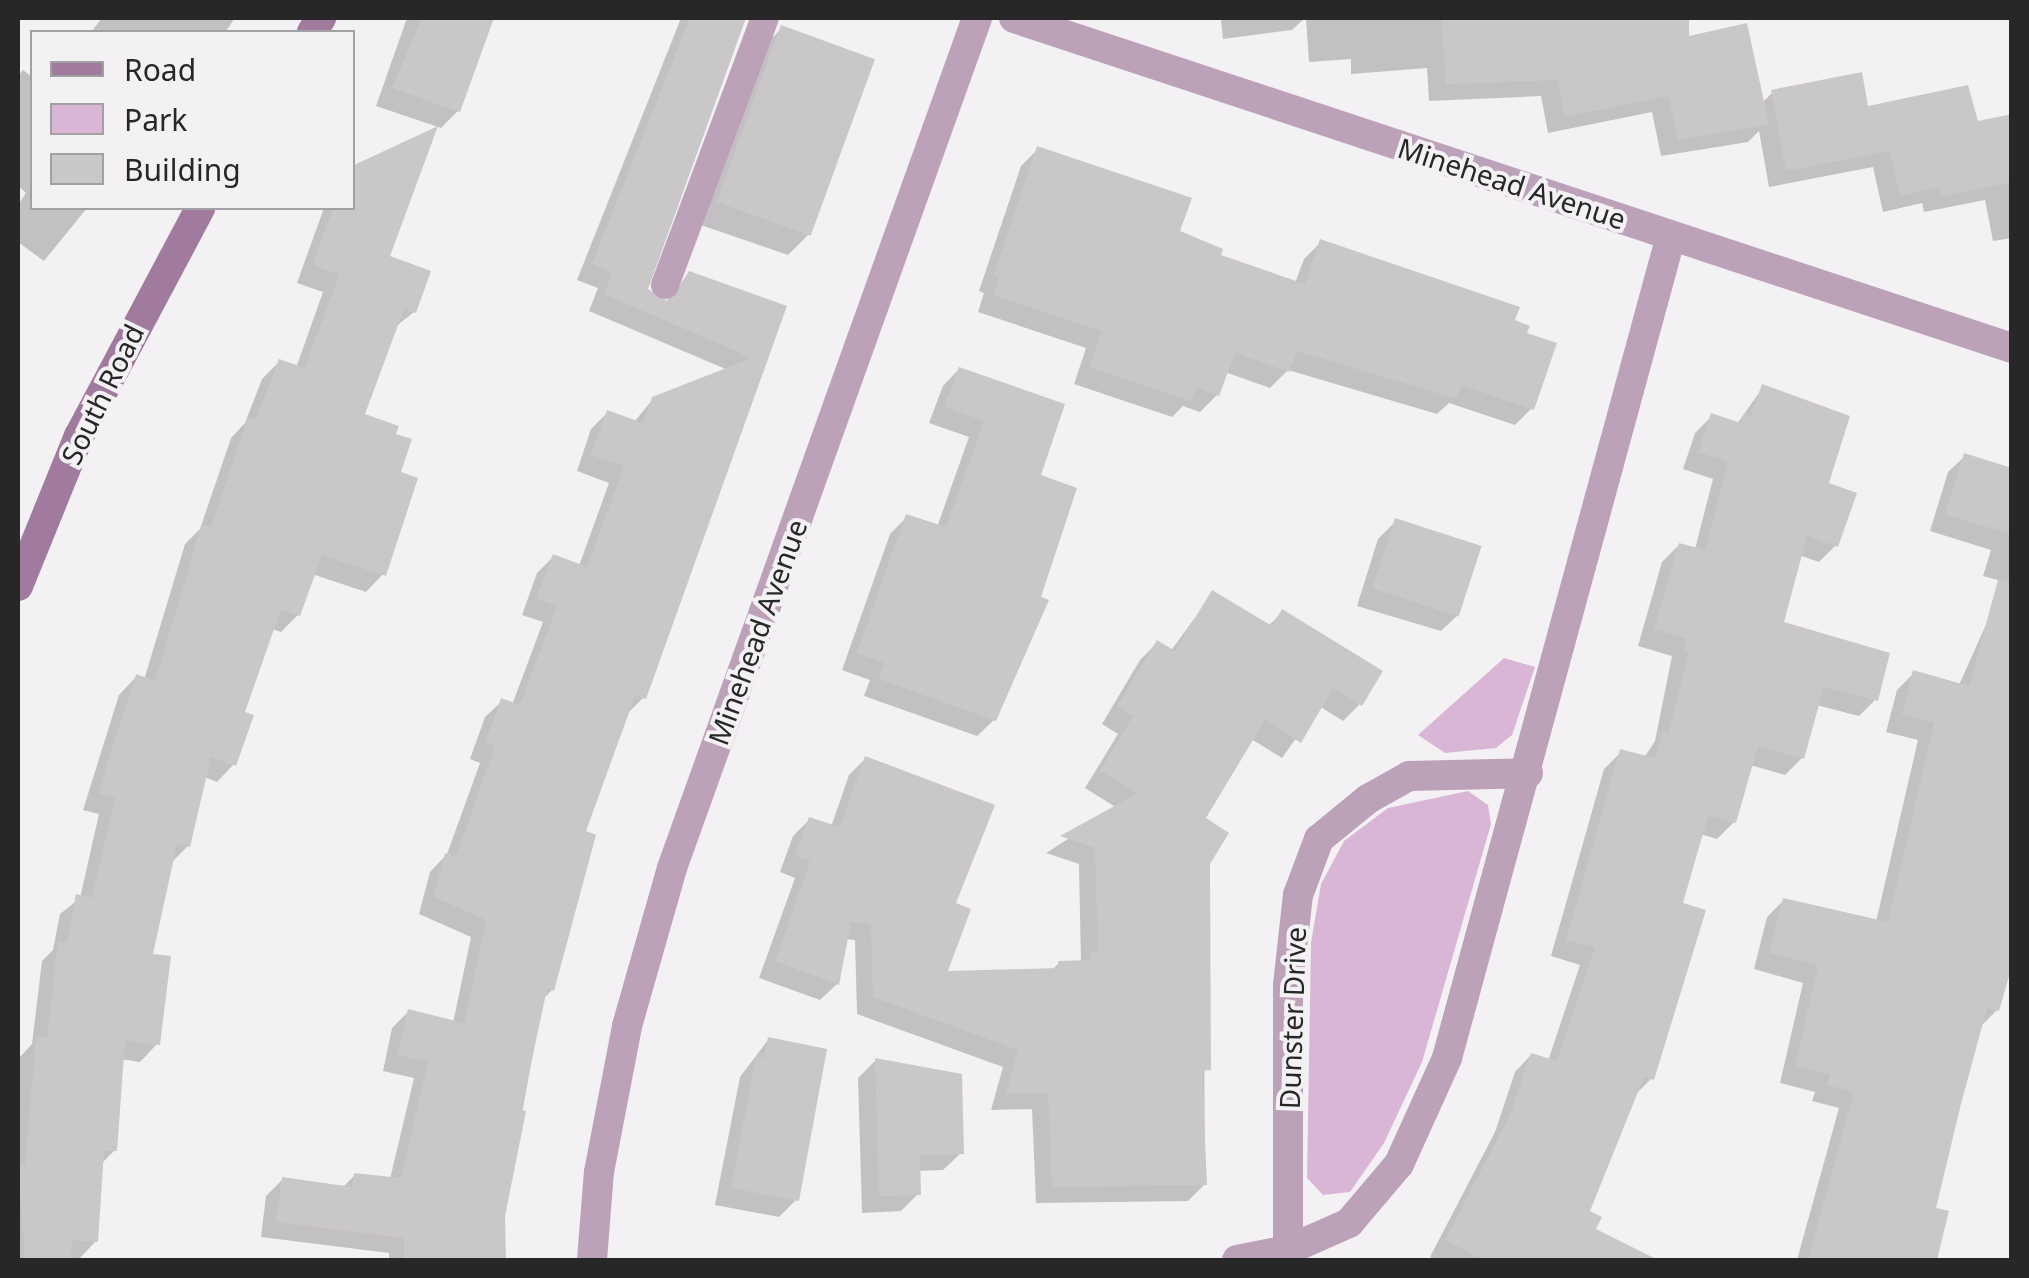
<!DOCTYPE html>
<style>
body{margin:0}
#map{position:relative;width:2029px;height:1278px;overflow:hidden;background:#f4f1f4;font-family:"Noto Sans",sans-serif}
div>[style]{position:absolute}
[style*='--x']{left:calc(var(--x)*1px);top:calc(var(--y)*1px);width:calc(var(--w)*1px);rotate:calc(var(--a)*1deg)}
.green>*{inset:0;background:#dab6d6}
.shadow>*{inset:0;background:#0003}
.building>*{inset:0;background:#cac7c9;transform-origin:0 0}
.lane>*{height:28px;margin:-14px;padding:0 14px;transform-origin:14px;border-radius:14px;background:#bca2b9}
.street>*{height:30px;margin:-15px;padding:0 15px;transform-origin:15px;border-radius:15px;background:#bca2b9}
.secondary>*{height:30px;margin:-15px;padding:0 15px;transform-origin:15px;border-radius:15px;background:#a07b9d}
span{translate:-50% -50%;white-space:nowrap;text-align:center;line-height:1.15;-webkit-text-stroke:8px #f4f1f4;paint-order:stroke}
.street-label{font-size:28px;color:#282728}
.frame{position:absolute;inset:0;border:20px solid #282728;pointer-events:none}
.legend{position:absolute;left:30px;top:30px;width:325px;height:180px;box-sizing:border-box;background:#f4f1f4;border:2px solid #a2a0a2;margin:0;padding:12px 18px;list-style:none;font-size:30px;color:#282728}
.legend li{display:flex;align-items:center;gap:20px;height:50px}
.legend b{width:50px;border:2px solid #a2a0a2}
</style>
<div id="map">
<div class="green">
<i style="clip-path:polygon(1504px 658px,1535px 667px,1512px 735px,1496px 748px,1445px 753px,1418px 735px)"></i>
<i style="clip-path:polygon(1468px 791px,1488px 805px,1491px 824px,1422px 1062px,1384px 1143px,1350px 1192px,1323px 1195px,1307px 1178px,1311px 943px,1321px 884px,1344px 841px,1388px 808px)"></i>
</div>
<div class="shadow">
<i style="clip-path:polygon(102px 18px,235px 18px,225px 32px,91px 32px)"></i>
<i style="clip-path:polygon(407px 18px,491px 18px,458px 111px,441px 128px,376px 106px)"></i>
<i style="clip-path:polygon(681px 18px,744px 18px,645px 290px,665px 303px,690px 274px,784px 307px,643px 698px,627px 714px,583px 832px,552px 990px,543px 999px,503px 1216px,503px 1260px,389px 1260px,389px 1253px,261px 1237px,266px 1196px,282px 1180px,342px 1188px,355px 1175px,390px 1179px,414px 1078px,383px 1071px,392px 1028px,408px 1012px,453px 1023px,471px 937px,419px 914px,430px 872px,447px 854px,480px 763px,470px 759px,485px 717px,502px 701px,512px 705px,543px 622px,522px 615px,537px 573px,553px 557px,579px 566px,609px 483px,577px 471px,591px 429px,607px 413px,634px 422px,653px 399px,728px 370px,589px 311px,598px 288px,577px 280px)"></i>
<i style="clip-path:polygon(1198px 18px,1305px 18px,1292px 30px,1223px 39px,1221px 19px)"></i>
<i style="clip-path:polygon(1306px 18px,1533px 18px,1535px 41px,1761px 104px,1773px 92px,1976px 124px,2012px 117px,2012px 238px,1993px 241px,1985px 200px,1924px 212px,1922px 203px,1883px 212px,1873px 167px,1769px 187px,1759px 131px,1748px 142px,1661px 156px,1652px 112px,1548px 133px,1541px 96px,1429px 101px,1427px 68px,1351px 74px,1351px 59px,1309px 62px)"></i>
<i style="clip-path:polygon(782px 28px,810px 233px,788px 255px,695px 223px,760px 50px)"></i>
<i style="clip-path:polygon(23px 70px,32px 77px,32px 208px,87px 208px,44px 261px,18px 242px,18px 205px,26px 193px,18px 186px,18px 76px)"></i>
<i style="clip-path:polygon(1038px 149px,1217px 256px,1295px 283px,1304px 259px,1321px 242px,1512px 322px,1532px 408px,1515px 425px,1449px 403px,1437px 414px,1288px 370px,1270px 388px,1225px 372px,1217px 395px,1200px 412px,1183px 406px,1172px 417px,1074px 384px,1086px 348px,978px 312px,984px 293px,979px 291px,1021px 166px)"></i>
<i style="clip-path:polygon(324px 208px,352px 208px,414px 312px,394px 328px,362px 416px,393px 435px,398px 474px,383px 574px,366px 592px,312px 574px,298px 615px,281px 632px,272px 629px,241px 714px,234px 764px,217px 782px,204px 777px,188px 846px,170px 864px,150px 956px,157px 1044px,140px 1062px,121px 1059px,115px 1150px,101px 1164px,96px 1241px,79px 1259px,18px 1260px,20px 1057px,32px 1044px,42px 961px,53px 950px,60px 914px,80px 898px,99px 814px,83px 810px,119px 695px,136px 677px,144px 680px,185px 544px,200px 529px,231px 438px,245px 423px,262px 379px,279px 362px,296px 368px,323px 292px,297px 283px)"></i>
<i style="clip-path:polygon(959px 369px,1038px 476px,994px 720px,977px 736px,864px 696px,870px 680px,842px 670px,890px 534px,907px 517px,937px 527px,969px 437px,929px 423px,943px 386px)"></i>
<i style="clip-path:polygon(1763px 387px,1825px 485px,1836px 545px,1819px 562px,1799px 555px,1781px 624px,1876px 699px,1859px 716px,1816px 705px,1802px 758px,1785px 775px,1750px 765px,1734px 822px,1717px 839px,1700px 834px,1680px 905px,1651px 1079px,1633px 1097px,1587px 1212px,1578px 1257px,1437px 1260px,1430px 1257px,1495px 1132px,1515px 1072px,1531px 1055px,1548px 1061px,1580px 965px,1551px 956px,1604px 769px,1621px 752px,1644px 758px,1655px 741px,1672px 656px,1638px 646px,1662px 562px,1679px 545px,1695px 549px,1713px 479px,1683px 469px,1695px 433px,1712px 416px,1737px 424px)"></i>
<i style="clip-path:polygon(1965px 456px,2012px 473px,2012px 956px,1997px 1010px,1980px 1027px,1933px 1209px,1946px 1213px,1933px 1260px,1797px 1260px,1839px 1108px,1812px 1101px,1815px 1092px,1780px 1083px,1803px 983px,1754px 969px,1767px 917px,1784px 900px,1876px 922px,1918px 740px,1886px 732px,1897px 690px,1914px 673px,1959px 685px,2005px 582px,1983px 576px,1991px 550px,1930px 531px,1948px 472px)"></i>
<i style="clip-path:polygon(1396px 521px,1459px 614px,1441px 631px,1357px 606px,1378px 539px)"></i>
<i style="clip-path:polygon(1213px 593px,1268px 626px,1283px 612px,1360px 704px,1343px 721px,1319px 706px,1282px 758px,1251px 739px,1203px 819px,1205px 1184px,1188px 1201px,1036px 1203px,1032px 1109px,991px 1110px,1003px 1067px,857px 1014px,855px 940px,845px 939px,837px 984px,820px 1000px,759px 978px,795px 878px,780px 872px,793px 836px,810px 819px,831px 827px,849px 775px,866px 758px,952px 905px,945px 974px,1051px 971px,1059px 963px,1081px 963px,1079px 864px,1046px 853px,1117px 808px,1085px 788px,1118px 734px,1102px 724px,1140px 660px,1157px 643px,1170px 652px)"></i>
<i style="clip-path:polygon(768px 1040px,796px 1200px,779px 1217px,715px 1205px,740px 1077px)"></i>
<i style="clip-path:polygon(876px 1060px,961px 1153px,943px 1170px,918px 1171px,918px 1194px,901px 1211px,862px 1213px,858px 1078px)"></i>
</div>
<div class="building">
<i style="clip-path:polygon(422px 18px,494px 18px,460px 112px,392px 88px)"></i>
<i style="clip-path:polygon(690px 18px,746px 18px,648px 289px,669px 302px,689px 271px,787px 306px,646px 699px,635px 696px,586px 831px,596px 835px,554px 991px,547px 989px,521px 1110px,526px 1111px,505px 1216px,506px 1260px,404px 1260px,404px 1238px,276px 1222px,282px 1177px,352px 1187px,354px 1173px,401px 1178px,428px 1062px,397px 1055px,408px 1009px,464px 1023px,486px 920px,434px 897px,445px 853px,456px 856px,495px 746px,485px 743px,501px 698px,520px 705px,557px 606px,536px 598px,553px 554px,587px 567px,624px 466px,591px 455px,607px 410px,643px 423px,652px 397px,752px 358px,604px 294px,612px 272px,592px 264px)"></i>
<i style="clip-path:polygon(1441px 18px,1689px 18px,1689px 36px,1747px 23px,1769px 125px,1678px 140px,1669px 96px,1565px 117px,1558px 80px,1446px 84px)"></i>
<i style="left:781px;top:25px;width:100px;height:188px;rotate:20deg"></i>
<i style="clip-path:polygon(1862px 72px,1868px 106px,1968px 85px,1978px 121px,2012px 114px,2012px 182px,1941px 197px,1939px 187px,1900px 196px,1890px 151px,1786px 171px,1771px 90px)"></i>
<i style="clip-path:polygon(438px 126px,390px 256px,431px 271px,416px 313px,404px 309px,365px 414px,399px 426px,396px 434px,412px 439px,401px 472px,418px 478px,386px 576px,322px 555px,300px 616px,281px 609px,245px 712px,254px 715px,236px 766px,211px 757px,190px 847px,177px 844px,153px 954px,171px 956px,160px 1045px,125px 1041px,117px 1151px,104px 1151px,98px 1242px,72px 1240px,71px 1260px,25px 1260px,18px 1165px,25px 1165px,36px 1037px,47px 1037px,58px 941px,67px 942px,76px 894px,92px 898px,115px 797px,98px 793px,136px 674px,155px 681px,202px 524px,211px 527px,248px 418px,256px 420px,279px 359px,305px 368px,339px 275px,313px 265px,333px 208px,352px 208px,352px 166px)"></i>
<i style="clip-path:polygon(1037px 146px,1192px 198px,1180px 231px,1223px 249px,1221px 255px,1305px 284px,1320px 239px,1520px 307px,1515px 320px,1530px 326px,1527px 333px,1557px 343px,1534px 410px,1461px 385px,1457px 399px,1297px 351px,1289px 372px,1235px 353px,1219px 396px,1196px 388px,1191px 401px,1089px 367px,1102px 331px,994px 295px,1000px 276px,994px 274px)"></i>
<i style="clip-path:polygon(959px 367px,1065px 404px,1041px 475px,1077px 488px,1041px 597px,1049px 600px,996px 721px,879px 679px,885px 663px,857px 653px,906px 514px,946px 527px,984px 421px,944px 407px)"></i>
<i style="clip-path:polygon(1762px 384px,1850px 416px,1829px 483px,1857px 493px,1838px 547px,1807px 536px,1784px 622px,1890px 653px,1878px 701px,1824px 687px,1804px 759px,1758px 746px,1736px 823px,1708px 816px,1683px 903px,1706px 910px,1654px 1080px,1644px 1077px,1590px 1211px,1602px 1217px,1596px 1229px,1658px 1260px,1484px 1260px,1445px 1240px,1511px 1113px,1531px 1053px,1557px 1061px,1595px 948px,1566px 940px,1620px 749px,1655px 758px,1662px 730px,1669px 732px,1689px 651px,1684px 650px,1687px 639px,1654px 629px,1679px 543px,1705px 550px,1728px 462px,1698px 452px,1711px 413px,1741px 423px,1744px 413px,1751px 416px)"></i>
<i style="clip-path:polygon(1964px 453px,2012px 468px,2012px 535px,1945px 514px)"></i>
<i style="left:1395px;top:518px;width:91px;height:74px;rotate:18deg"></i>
<i style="clip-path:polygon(1998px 580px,2012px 582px,2012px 966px,1999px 1011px,1987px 1008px,1961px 1104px,1936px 1208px,1949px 1211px,1937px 1260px,1808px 1260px,1854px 1092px,1827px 1085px,1830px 1075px,1795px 1066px,1818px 966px,1769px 952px,1783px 898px,1888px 922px,1934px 723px,1902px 715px,1913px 670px,1969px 686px)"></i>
<i style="clip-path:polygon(1212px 590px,1272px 626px,1282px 609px,1383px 671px,1362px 706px,1333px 688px,1301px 743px,1265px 720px,1206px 818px,1229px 833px,1210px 864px,1211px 1070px,1202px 1071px,1207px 1185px,1052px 1187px,1048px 1093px,1006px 1094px,1018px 1050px,873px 997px,871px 924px,851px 922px,839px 985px,775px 961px,810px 861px,795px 856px,809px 817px,840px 827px,865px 756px,995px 805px,956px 903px,971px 909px,948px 971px,1058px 968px,1058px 961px,1091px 960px,1091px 952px,1098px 951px,1095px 848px,1060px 836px,1138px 793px,1100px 771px,1133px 716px,1117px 706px,1157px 640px,1175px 651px)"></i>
<i style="clip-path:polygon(768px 1037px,827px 1049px,799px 1201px,731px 1188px,756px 1056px,764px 1058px)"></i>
<i style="clip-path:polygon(875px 1058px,962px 1074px,964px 1154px,920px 1155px,921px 1195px,879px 1196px)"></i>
</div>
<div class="lane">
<i style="--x:665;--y:285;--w:285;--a:-69.5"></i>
</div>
<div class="street">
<i style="--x:1014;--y:18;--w:1051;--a:18.3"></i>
<i style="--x:1288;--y:1250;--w:265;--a:-90"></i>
<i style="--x:1288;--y:985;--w:91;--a:-83.7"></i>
<i style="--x:1298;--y:895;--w:60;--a:-69.4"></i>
<i style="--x:1319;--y:839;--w:63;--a:-39.2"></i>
<i style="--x:1368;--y:799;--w:47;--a:-29.3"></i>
<i style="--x:1409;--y:776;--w:119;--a:-1.4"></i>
<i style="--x:592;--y:1260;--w:88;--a:-85.5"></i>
<i style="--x:599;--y:1172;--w:149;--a:-79.1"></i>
<i style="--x:627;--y:1026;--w:164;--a:-74.1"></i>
<i style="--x:672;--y:868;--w:903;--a:-70.26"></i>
<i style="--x:1237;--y:1260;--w:52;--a:-11.1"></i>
<i style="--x:1288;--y:1250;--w:67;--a:-23.9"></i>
<i style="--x:1349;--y:1223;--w:77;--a:-49.7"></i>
<i style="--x:1399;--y:1164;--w:116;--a:-65.6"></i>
<i style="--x:1447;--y:1058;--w:852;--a:-74.76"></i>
</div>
<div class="secondary">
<i style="--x:312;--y:32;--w:17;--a:-57"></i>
<i style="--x:18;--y:586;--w:162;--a:-67.9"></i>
<i style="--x:79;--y:436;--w:258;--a:-62"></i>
</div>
<div class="street-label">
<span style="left:1512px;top:183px;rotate:18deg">Minehead Avenue</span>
<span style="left:102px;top:394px;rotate:-64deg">South Road</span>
<span style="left:757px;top:632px;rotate:-70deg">Minehead Avenue</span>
<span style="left:1292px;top:1018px;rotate:-88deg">Dunster Drive</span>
</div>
<div class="frame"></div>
<ul class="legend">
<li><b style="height:12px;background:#a07b9d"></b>Road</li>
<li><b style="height:28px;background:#dab6d6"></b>Park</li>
<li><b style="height:28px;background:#cac7c9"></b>Building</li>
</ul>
</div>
